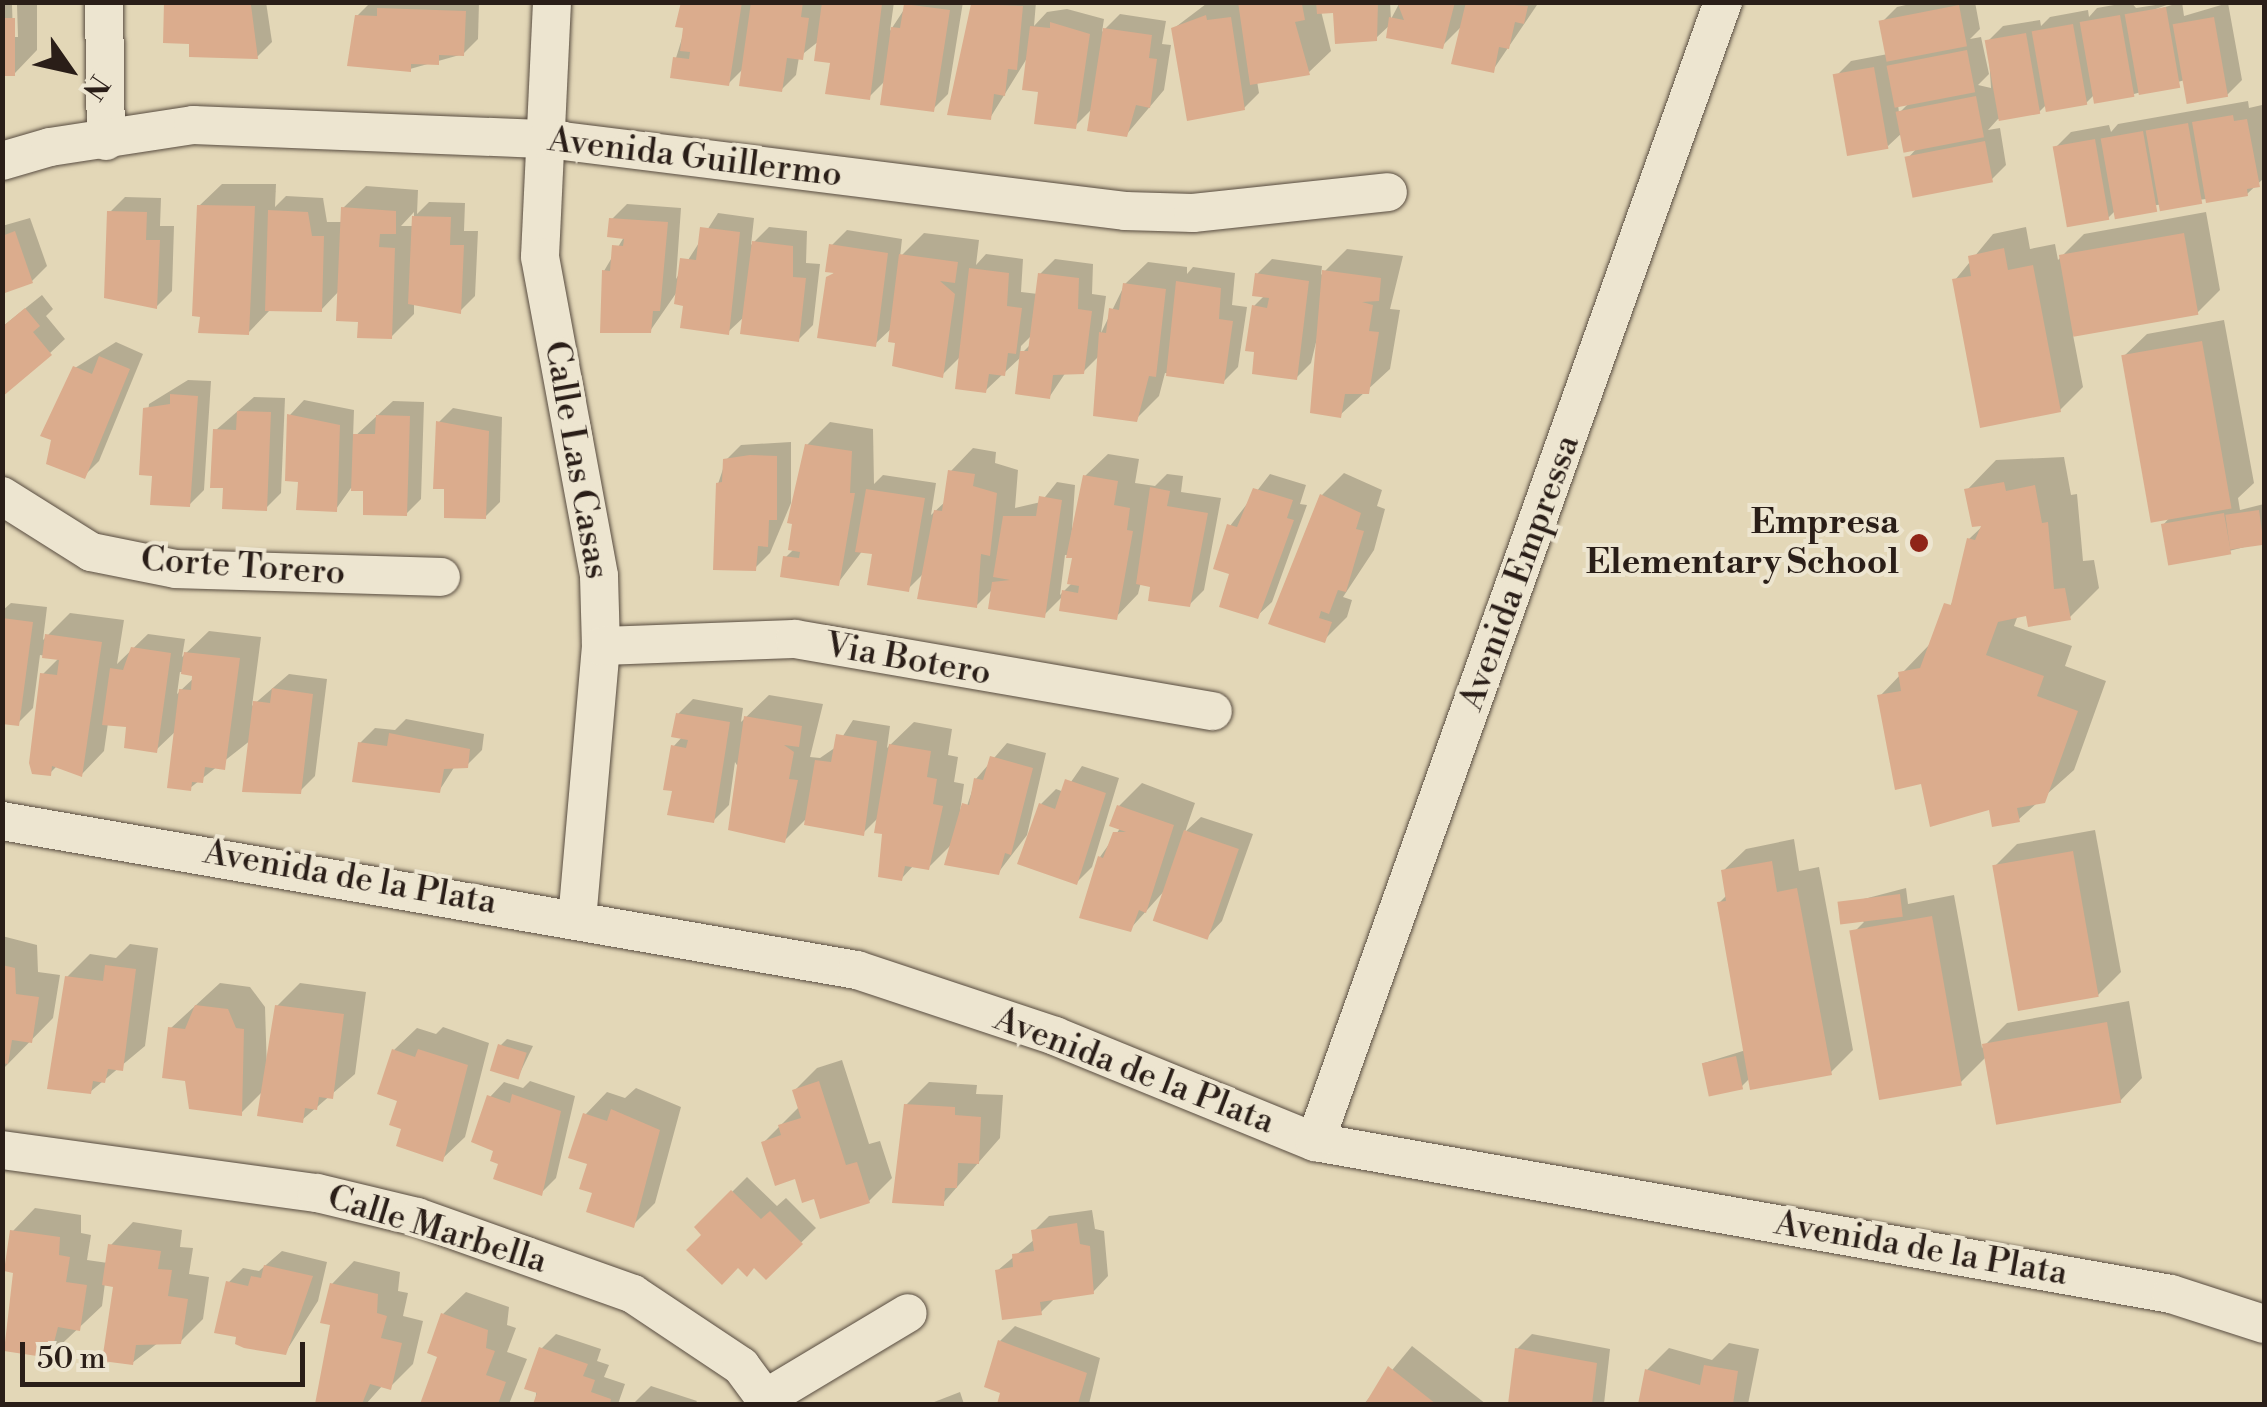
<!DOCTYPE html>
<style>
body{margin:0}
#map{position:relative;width:2267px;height:1407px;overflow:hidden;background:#e3d7b7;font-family:"Libre Bodoni",serif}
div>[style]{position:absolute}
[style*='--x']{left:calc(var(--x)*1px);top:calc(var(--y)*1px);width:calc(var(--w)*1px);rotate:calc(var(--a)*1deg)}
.shadow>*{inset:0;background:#0003}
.building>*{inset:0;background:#dbac8d;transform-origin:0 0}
.roads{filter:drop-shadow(0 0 2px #584c40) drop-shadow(0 0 2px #584c40)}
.minor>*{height:38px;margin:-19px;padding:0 19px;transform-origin:19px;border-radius:19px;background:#ede5d0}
.dots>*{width:28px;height:28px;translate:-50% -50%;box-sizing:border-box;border:5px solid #ede5d0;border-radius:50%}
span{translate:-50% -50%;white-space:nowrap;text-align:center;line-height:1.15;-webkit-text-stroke:8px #ede5d0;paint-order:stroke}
.street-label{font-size:35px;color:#2a1e18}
.poi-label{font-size:35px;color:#2a1e18;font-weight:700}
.right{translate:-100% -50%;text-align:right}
.frame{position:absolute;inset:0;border:5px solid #2a1e18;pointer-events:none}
.north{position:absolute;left:20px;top:20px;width:100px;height:100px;-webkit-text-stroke:8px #ede5d0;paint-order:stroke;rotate:124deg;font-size:28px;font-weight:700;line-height:40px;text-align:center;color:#2a1e18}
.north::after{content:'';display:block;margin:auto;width:35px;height:45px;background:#2a1e18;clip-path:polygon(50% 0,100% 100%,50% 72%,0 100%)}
.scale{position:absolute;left:20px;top:1342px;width:285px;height:45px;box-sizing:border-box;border:5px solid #2a1e18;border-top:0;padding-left:12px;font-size:30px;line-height:35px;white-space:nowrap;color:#2a1e18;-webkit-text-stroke:8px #ede5d0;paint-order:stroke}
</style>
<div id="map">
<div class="shadow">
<i style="clip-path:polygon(evenodd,2px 2px,37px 2px,37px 50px,15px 73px,2px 73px,2px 2px,12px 5px,17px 5px,18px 37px,13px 37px,12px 5px)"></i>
<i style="clip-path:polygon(168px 2px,266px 2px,272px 42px,257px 57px,192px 42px)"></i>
<i style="clip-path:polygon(371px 2px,479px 2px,478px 39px,463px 54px,410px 69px,357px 16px)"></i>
<i style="clip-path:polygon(682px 2px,894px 2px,890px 31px,909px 2px,963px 2px,948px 94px,933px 109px,886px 80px,869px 97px,819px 41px,799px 57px,796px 75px,781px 90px,744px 68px,728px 84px,676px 58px,686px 25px)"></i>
<i style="clip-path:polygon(976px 2px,1036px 2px,1034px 26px,1047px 12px,1067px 9px,1104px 19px,1102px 32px,1120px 14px,1166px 21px,1162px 44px,1171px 45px,1164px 90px,1126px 135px,1093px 108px,1075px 126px,1041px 90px,1029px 55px,990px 118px)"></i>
<i style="clip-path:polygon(1390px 2px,1391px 19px,1400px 2px,1539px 2px,1493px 70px,1462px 26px,1442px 46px,1391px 24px,1376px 38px,1336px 10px,1321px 11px,1331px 51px,1308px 73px,1257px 81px,1259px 93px,1244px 108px,1173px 29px,1206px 4px)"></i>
<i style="clip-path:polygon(evenodd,1919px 2px,1975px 2px,1980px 29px,1970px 39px,1981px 37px,1989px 74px,1978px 85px,1991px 88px,1988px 41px,2003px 26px,2040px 20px,2041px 26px,2050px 17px,2088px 10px,2089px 17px,2097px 8px,2131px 2px,2136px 8px,2175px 2px,2142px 14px,2182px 2px,2184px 16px,2228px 3px,2242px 80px,2227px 95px,2185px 80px,2134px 94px,2095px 94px,2086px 103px,2048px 103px,2039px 112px,1998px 119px,1988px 130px,2000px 128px,2006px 165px,1991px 180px,1908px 158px,1917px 148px,1903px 132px,1888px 146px,1836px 76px,1851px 61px,1888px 54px,1882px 22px,1897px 7px,1919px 2px,1910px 102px,1899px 113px,1898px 104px,1910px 102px)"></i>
<i style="clip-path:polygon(2248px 101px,2249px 108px,2262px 105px,2264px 178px,2247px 194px,2116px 210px,2108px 218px,2056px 147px,2071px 132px,2109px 125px,2111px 132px,2118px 124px)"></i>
<i style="clip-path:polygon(evenodd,222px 184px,276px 184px,275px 207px,286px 196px,323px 198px,327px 222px,343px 222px,343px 208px,366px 186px,418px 190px,417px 214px,429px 202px,465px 203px,464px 231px,478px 231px,475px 296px,460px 311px,414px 301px,414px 314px,391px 337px,360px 320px,340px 290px,321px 310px,270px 310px,248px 333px,199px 206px,222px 184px,414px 212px,414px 226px,401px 226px,414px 212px)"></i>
<i style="clip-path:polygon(125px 197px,161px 198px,160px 226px,174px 226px,172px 291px,157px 306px,110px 212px)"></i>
<i style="clip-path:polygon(627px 204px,681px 208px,676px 279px,718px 213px,754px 218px,751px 245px,769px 227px,807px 231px,806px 263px,820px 264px,813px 325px,798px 340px,745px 316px,728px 332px,685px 304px,679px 289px,650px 331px,604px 271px,624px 237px,612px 219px)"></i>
<i style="clip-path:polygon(2206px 212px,2220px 290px,2197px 313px,2073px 335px,2083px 387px,2060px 410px,1955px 280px,1993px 234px,2026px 227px,2030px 249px,2055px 244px,2058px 260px,2084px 234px)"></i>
<i style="clip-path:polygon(30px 218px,47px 266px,32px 281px,2px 291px,2px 226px)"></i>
<i style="clip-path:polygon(evenodd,847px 230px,902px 239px,900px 257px,924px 233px,979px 240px,976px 265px,986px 254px,1023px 259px,1021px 292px,1038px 294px,1040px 274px,1055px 259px,1093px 264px,1092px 294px,1106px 296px,1101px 333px,1125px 284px,1148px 262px,1187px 267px,1187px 274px,1193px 267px,1235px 273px,1232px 305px,1247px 307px,1238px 367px,1223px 382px,1165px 373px,1159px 396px,1136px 419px,1100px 355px,1083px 372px,1066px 372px,1050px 396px,1022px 356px,986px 390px,961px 356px,942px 375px,898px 341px,893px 327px,875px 344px,829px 278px,836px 271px,832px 245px,847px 230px,1033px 334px,1032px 343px,1020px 355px,1021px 346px,1033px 334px)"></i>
<i style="clip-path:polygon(1347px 249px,1403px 256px,1390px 309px,1400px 310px,1390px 369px,1340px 415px,1320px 326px,1311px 363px,1296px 378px,1254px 306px,1265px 295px,1257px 274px,1272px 259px,1322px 266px,1321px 275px)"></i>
<i style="clip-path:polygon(42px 295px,53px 309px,46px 316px,65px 339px,50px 353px,2px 327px)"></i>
<i style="clip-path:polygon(2224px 320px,2254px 483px,2238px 498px,2240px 510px,2264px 504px,2264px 542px,2229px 551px,2163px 525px,2171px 516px,2124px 356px,2147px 334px)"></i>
<i style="clip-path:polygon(116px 342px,143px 354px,99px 461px,84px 476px,75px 368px)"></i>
<i style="clip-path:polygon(188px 380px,211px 381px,204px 490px,189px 505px,154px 474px,141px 473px,149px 404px)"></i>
<i style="clip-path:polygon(254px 397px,285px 398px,281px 493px,266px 508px,225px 486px,216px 430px)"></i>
<i style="clip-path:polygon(304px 400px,354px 410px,353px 438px,393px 401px,424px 402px,421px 499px,406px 514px,366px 489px,351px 488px,336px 509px,301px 480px,290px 415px)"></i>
<i style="clip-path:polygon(453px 408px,502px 417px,500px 502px,485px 517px,438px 423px)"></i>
<i style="clip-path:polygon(evenodd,830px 422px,873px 429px,874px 484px,883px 475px,936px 483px,931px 515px,946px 501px,951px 471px,973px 448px,996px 452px,995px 463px,1018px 470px,1015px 508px,1041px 502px,1057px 482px,1075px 485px,1071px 544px,1085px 476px,1108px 454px,1139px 459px,1135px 483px,1155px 486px,1167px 474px,1183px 476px,1181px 492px,1221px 498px,1204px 590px,1189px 605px,1141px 582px,1138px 594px,1116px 617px,1063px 596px,1044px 615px,994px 588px,976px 606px,925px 572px,908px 589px,875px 552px,863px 550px,838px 583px,786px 557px,794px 549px,807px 445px,830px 422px,1065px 555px,1074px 556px,1073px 582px,1060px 595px,1065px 555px)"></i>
<i style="clip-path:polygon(791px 442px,791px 503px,770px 553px,755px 568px,718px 484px,726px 460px,741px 445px)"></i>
<i style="clip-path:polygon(2064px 457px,2071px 495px,2077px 494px,2083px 561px,2094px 560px,2099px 588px,2070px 617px,2029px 613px,2018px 615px,2014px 626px,2072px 646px,2065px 666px,2106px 681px,2074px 770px,2018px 820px,1923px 782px,1880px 696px,1930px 644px,1956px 595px,1969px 539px,1987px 522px,1967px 490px,1996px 460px)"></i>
<i style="clip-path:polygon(1344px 473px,1382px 490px,1377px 506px,1385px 509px,1374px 550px,1343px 597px,1352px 600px,1347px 617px,1324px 640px,1271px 622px,1322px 495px)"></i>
<i style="clip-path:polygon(1270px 474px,1306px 485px,1300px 504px,1307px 505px,1272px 602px,1257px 616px,1232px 572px,1230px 526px)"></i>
<i style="clip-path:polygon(evenodd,11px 603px,47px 607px,43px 640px,70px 613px,124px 620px,117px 664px,148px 634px,185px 639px,182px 657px,209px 631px,261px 637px,252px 706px,289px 674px,327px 679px,315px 776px,300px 791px,245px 790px,251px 740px,190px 788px,177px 730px,156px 750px,129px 725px,108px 723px,104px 751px,82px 774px,58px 765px,50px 773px,43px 674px,59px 658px,40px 655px,33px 708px,18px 723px,2px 718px,2px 611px,11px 603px,180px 672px,198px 674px,177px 694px,180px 672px)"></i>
<i style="clip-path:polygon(769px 695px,823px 704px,810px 757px,820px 758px,836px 747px,853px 720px,890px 726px,887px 748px,914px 722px,952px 729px,948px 755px,958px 757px,954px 782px,964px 784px,956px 839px,976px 779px,1007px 743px,1046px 753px,1027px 835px,998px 873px,955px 841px,928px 868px,914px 865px,902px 878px,879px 817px,863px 833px,808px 817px,784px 841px,735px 762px,729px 805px,714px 820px,675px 789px,673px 747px,683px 736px,678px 714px,693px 699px,743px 708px,741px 722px)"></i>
<i style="clip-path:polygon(406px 719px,484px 734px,482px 750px,467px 765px,455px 766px,439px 791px,360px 743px,375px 728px,395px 730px)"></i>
<i style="clip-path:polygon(1082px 766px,1119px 778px,1092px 867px,1077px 882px,1041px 804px,1056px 789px,1064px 792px)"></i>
<i style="clip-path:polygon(1142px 783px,1195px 803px,1185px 832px,1201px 817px,1253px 834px,1222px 921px,1208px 936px,1166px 889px,1130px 929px,1100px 857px,1121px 827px,1119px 806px)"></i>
<i style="clip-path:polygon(2095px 830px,2121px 972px,2098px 995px,1995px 866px,2017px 844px)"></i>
<i style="clip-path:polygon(1794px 839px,1799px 871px,1819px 867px,1853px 1050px,1830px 1073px,1751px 1077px,1742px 1086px,1704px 1063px,1746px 1050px,1719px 903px,1727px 895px,1723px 871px,1746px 849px)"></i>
<i style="clip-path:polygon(1906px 888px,1908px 904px,1954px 895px,1982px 1048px,2007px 1023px,2129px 1001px,2142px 1078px,2120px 1101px,1986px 1057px,1961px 1082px,1853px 933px,1864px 922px,1841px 905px)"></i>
<i style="clip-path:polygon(2px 936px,37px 945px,38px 972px,60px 975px,53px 1018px,2px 1070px)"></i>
<i style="clip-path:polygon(130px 944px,158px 948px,145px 1046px,90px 1092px,67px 977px,90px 954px,116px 958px)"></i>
<i style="clip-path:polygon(220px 983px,250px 987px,265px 1007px,267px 1072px,277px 1006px,300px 983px,366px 992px,355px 1074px,302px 1120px,264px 1090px,241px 1113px,187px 1079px,171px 1028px)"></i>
<i style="clip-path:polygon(443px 1027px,489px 1043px,465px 1137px,442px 1159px,404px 1127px,394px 1050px,417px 1028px,436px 1034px)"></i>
<i style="clip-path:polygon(507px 1039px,533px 1046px,518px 1077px,500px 1046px)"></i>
<i style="clip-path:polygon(842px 1060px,869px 1144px,880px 1141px,892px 1178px,869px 1201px,816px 1196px,764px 1142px,800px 1106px,795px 1090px,817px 1068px)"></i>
<i style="clip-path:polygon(530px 1081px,575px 1096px,556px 1178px,541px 1193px,502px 1162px,490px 1097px,504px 1082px,523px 1088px)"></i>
<i style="clip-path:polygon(929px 1082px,977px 1085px,976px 1094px,1003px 1095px,1000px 1138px,943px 1203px,906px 1105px)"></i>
<i style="clip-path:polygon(636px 1088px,681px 1107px,655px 1203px,633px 1225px,595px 1192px,585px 1115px,607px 1092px,625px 1098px)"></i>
<i style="clip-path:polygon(747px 1177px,777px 1206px,786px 1198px,816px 1228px,766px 1277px,755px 1265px,739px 1266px,697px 1227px)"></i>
<i style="clip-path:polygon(35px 1208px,81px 1215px,81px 1233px,91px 1235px,87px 1260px,108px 1263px,111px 1245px,133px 1222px,182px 1230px,180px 1247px,193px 1248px,189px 1274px,209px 1277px,203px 1319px,180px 1342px,163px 1339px,132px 1363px,116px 1285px,105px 1283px,102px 1306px,50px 1355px,16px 1271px,13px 1231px)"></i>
<i style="clip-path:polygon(1092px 1210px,1095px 1229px,1104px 1231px,1108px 1276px,1093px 1292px,1056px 1297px,1041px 1312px,997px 1271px,1035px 1239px,1034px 1231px,1049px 1216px)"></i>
<i style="clip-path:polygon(282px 1251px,327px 1262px,318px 1301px,285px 1353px,228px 1283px,243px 1268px,259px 1271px)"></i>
<i style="clip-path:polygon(354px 1261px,400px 1272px,398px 1291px,408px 1293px,403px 1316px,423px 1321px,413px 1364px,390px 1387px,383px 1385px,366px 1404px,326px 1404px,318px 1402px,333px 1323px,332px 1284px)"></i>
<i style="clip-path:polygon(466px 1292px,509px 1307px,507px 1325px,516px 1328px,507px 1352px,527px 1359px,509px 1404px,424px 1404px,440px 1355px,443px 1314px)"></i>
<i style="clip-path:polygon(1015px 1326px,1100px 1358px,1089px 1404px,1000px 1404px,1000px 1341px)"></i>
<i style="clip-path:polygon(556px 1334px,601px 1349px,597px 1361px,609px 1365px,604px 1377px,625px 1384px,618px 1404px,535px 1404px,541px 1349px)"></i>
<i style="clip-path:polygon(1532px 1334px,1610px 1349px,1604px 1404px,1510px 1404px,1517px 1349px)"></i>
<i style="clip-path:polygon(1729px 1343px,1759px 1349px,1748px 1404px,1641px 1404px,1647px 1370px,1669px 1348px,1712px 1360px)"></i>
<i style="clip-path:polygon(1412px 1346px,1486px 1404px,1364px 1404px)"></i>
<i style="clip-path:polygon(651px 1386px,697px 1401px,695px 1404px,633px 1404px)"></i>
<i style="clip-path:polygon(960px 1392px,964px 1404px,929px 1404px)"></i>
</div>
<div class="building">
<i style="clip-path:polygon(164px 2px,251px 5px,258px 59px,189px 57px,189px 44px,163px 43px)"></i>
<i style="clip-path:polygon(681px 2px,742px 2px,729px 86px,670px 78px,673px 57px,689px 59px,690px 52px,680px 51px,683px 28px,675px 27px)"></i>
<i style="clip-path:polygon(751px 2px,803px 2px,801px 17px,809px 18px,803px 60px,787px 58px,782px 92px,739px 86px)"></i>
<i style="clip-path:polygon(822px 2px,882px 4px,870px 100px,825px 94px,830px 63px,814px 61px)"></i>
<i style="clip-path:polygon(1238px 2px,1302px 4px,1305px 20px,1295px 22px,1310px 75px,1250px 85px)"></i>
<i style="clip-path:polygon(1316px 2px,1378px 2px,1377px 41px,1335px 44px,1333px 13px,1317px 14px)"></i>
<i style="clip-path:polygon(1397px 2px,1455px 2px,1443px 49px,1386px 38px,1389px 17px,1404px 20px)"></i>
<i style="clip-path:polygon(1466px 2px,1528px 6px,1524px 24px,1515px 22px,1509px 49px,1499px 47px,1494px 73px,1451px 64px)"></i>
<i style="clip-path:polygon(904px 4px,950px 10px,934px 112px,880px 105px,891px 27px,900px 28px)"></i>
<i style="clip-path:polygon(971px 4px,1023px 6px,1017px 70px,1008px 69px,1005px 96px,994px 94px,991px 120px,947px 115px)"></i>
<i style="left:1959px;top:5px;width:42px;height:82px;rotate:79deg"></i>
<i style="left:2166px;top:7px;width:82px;height:42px;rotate:80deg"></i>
<i style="clip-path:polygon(377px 8px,466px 11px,464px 56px,439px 55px,439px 65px,411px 64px,411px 72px,347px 66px,355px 15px,377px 16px)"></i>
<i style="clip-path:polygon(1206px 15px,1207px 20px,1231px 17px,1245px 110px,1187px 121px,1171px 28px)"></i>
<i style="left:2120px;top:15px;width:83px;height:41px;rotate:80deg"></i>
<i style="left:2214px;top:17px;width:81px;height:42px;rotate:80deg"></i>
<i style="left:2px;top:18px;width:13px;height:58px"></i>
<i style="clip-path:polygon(1050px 22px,1090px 34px,1076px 129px,1034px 124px,1038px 92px,1022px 90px,1030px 26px,1050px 28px)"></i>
<i style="left:2073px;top:24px;width:82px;height:42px;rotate:80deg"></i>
<i style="clip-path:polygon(1103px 28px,1152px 35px,1149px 58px,1157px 59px,1150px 108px,1136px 105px,1127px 137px,1087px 131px)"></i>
<i style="left:2026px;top:33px;width:82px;height:42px;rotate:80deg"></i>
<i style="left:1967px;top:50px;width:43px;height:82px;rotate:79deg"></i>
<i style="left:1874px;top:67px;width:83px;height:42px;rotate:80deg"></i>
<i style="left:1976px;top:96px;width:42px;height:82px;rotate:79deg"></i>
<i style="clip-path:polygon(2233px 115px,2234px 121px,2247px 119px,2260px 187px,2247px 189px,2248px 196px,2206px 203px,2192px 122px)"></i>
<i style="left:2188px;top:123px;width:82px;height:43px;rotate:80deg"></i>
<i style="left:2143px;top:131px;width:82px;height:43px;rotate:80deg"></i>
<i style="left:2095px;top:139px;width:82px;height:43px;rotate:80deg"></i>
<i style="left:1985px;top:141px;width:42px;height:82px;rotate:79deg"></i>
<i style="clip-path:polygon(197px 205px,255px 206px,249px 335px,198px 333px,200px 317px,192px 316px)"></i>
<i style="clip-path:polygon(341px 207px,396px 211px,396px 234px,380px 234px,379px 247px,395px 248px,392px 339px,357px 338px,358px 322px,336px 321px)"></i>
<i style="clip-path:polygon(268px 210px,308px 212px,312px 236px,324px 236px,322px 312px,265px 311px)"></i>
<i style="clip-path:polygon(107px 211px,147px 212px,146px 240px,160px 240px,157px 309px,104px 298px)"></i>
<i style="clip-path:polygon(412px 216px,451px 217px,450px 245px,464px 245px,461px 314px,408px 304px)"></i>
<i style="clip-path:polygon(609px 218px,668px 222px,660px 311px,653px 311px,651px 333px,600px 333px,602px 270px,610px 271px,612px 245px,623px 246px,624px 239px,607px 237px)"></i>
<i style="clip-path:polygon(700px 227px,740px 232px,729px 335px,680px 328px,683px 306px,674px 304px,680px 258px,696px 260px)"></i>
<i style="clip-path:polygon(15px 231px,33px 283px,2px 294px,2px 236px)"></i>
<i style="left:2184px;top:233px;width:83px;height:127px;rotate:80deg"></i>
<i style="clip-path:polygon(752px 241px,793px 246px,793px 277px,806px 278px,799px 342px,740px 334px)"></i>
<i style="clip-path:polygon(829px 244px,888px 253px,876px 347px,817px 338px,826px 277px,834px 273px,825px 272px)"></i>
<i style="clip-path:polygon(2004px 248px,2008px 270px,2033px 265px,2061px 412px,1980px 428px,1952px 279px,1971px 276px,1968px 256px)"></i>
<i style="clip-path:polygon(899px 254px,958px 262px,955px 283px,940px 281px,955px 294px,943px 378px,892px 366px,895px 343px,888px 342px)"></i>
<i style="clip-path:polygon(969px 268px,1009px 273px,1007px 306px,1022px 308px,1016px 354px,1008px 353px,1005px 376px,989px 374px,986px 393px,955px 389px)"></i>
<i style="clip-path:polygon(1322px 270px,1381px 278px,1379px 301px,1362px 302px,1373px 305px,1369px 331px,1379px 332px,1369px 394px,1345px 394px,1341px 418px,1310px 413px)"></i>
<i style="clip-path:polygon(1038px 273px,1079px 278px,1078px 309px,1092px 311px,1084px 374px,1053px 375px,1050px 399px,1015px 394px,1020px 351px,1028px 351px)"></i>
<i style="clip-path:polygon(1255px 273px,1309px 281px,1297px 380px,1252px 374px,1254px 352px,1245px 351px,1252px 305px,1267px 308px,1269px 298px,1252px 296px)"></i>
<i style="clip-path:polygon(1176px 281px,1221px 288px,1219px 319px,1233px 321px,1224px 384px,1166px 376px)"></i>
<i style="clip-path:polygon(1123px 283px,1166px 289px,1156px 377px,1149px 376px,1137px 422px,1093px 416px,1099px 332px,1106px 333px,1109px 308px,1119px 310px)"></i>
<i style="clip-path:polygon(25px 308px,40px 326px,33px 332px,52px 355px,2px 397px,2px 327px)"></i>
<i style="left:2202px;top:341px;width:170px;height:82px;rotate:80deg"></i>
<i style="clip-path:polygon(99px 356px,130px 369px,85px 479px,46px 464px,51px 440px,40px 436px,73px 366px,92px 374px)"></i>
<i style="clip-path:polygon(170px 394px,198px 396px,190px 507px,150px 505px,152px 476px,139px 475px,143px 408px,170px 404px)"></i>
<i style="clip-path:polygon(237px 411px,271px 412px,267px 511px,222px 509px,223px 488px,210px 488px,213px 429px,236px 430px)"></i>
<i style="clip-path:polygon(287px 414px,340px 425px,337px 512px,296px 510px,298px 482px,285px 481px)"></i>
<i style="clip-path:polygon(376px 415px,410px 416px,407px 516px,363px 515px,363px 491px,351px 491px,353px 434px,375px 434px)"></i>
<i style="clip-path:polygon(436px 421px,489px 431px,486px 519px,444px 518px,444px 489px,433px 489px)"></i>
<i style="clip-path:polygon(805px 444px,852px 451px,850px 493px,855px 493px,839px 586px,780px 577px,783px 556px,799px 558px,800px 552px,788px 550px,792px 524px,787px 523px)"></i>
<i style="clip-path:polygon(750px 455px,777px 456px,777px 520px,769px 520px,768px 547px,758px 546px,756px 571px,713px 570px,716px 483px,722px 482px,723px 459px)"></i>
<i style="clip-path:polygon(948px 470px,975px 474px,973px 486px,997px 493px,990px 556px,981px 554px,977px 608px,917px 599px,934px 510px,942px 511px)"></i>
<i style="clip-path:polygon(1083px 475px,1118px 481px,1114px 505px,1130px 508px,1127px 530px,1133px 531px,1117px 620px,1059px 611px,1062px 590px,1078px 593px,1079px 586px,1067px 584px,1072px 558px,1066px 558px)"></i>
<i style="clip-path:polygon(2004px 482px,2006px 491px,2035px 485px,2042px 523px,2048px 522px,2054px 589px,2065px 588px,2071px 620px,2028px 627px,2026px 616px,1998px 622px,1986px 655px,2044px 676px,2037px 696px,2078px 711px,2045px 803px,2017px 808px,2020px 822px,1992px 827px,1989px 810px,1930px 827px,1921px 784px,1895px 790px,1877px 695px,1901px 691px,1898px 672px,1920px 668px,1944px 603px,1951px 605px,1967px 538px,1975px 540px,1981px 526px,1972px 527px,1964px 489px)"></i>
<i style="clip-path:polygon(1150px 487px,1170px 491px,1167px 506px,1208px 513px,1190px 607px,1148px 601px,1150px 587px,1136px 584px)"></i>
<i style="clip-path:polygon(1253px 488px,1293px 500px,1287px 518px,1294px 520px,1258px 619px,1219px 607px,1229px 574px,1213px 569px,1227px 524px,1237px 527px)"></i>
<i style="clip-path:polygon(866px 489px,925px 498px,909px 592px,867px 585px,872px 554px,855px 552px)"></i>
<i style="clip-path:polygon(1320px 494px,1361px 513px,1356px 529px,1364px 531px,1346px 592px,1338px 590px,1329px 614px,1321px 611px,1319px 618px,1332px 622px,1325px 643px,1268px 624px)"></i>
<i style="clip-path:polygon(1039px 496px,1062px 500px,1045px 618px,988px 609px,992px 582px,1010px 580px,993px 577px,1003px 516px,1036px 516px)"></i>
<i style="left:2259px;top:510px;width:35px;height:34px;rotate:82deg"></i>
<i style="left:2224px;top:513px;width:42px;height:64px;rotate:80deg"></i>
<i style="clip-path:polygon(2px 618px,33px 622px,19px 726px,2px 724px)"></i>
<i style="clip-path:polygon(45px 634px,102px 642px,82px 777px,52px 766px,51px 776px,32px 774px,29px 763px,40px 673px,57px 675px,59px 660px,42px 658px)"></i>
<i style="clip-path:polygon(131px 647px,171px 653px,157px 753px,124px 748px,126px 727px,102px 725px,110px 668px,123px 670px)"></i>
<i style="clip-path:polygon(184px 652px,240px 658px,225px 770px,205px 767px,203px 783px,192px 782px,191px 791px,167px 788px,179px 689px,191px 690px,192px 676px,181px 674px)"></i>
<i style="clip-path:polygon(272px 688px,313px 694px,301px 794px,242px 792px,253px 701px,270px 703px)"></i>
<i style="clip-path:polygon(676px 713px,730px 722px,714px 823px,667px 815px,672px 791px,663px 790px,671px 745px,686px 748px,688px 740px,671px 737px)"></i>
<i style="clip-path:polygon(744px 716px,802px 726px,799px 747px,784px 745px,794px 752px,789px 779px,798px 780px,785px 843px,728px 830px)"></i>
<i style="clip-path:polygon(389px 733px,470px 749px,468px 768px,444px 769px,440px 793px,352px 782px,358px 742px,387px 746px)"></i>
<i style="clip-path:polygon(836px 734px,877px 741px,864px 836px,804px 825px,815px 760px,831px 762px)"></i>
<i style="clip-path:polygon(889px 744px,931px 751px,927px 777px,937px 779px,933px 804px,943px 806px,929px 870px,905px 866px,902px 881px,878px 877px,882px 834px,874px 833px)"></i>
<i style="clip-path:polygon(990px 756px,1033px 768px,1011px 855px,1005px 853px,999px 875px,944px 865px,962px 803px,969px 805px,974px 778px,983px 780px)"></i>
<i style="clip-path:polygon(1065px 779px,1106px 793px,1077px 885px,1017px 864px,1039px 803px,1055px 809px)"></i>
<i style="clip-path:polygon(1117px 805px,1174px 825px,1146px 913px,1139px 910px,1131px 932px,1079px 918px,1098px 856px,1103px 858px,1113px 832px,1126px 832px,1109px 826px)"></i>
<i style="left:1184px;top:830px;width:58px;height:96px;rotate:19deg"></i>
<i style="left:2073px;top:851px;width:148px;height:82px;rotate:80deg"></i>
<i style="clip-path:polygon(1772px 861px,1777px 892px,1797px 888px,1832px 1075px,1750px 1090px,1717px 902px,1726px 901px,1721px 870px)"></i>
<i style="left:1900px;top:894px;width:23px;height:63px;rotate:83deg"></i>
<i style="left:1932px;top:916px;width:172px;height:84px;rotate:80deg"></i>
<i style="clip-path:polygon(2px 965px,15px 968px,16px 994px,39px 997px,32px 1043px,12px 1040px,8px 1064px,2px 1063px)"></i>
<i style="clip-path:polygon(105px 965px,136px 969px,123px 1071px,108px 1069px,105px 1083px,93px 1081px,91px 1094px,47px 1089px,65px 976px,103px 981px)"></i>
<i style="clip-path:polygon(195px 1005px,228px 1009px,236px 1028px,244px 1029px,242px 1116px,189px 1109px,185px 1081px,162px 1078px,168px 1027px,185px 1029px)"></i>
<i style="clip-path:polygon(275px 1005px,344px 1014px,333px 1099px,319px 1097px,317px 1110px,305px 1108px,303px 1123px,257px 1116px)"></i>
<i style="left:2107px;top:1022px;width:82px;height:127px;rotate:80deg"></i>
<i style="left:498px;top:1044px;width:30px;height:28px;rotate:17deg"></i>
<i style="clip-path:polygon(392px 1049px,415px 1057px,418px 1049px,468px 1065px,443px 1162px,396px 1146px,401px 1129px,389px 1125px,397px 1101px,377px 1094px)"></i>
<i style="left:1736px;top:1056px;width:34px;height:35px;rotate:78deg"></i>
<i style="clip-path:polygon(819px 1081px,846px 1165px,857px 1162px,870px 1203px,820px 1219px,814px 1199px,802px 1203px,795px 1179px,775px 1186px,761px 1142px,781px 1135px,778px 1125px,801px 1118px,792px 1090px)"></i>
<i style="clip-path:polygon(512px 1094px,561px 1111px,542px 1196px,493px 1179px,498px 1164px,490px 1161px,493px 1151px,471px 1142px,487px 1095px,510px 1103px)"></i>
<i style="clip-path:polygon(904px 1104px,955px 1107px,955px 1115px,981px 1117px,979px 1164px,958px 1163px,957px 1188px,945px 1188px,944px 1206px,892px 1203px)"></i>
<i style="clip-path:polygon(611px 1109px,660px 1130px,634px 1228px,586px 1212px,592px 1193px,579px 1189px,587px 1164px,568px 1158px,583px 1113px,607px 1121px)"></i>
<i style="clip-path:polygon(731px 1190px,761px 1219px,770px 1211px,803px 1244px,766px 1280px,754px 1268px,747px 1277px,738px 1268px,722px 1285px,686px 1250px,701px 1235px,694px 1227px)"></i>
<i style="clip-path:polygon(1077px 1223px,1080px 1244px,1090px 1246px,1094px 1294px,1040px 1302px,1042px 1315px,1002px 1320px,995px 1270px,1013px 1267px,1012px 1254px,1034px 1251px,1031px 1230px)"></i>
<i style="clip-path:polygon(10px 1230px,60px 1237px,59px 1255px,70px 1257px,66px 1282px,87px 1285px,80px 1331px,58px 1327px,50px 1358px,4px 1351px,13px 1273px,4px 1271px)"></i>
<i style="clip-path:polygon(108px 1244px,161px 1251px,158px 1269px,172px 1270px,168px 1296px,188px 1299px,181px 1344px,136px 1345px,133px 1365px,102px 1361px,113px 1287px,102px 1285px)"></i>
<i style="clip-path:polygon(264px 1265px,313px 1276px,286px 1355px,244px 1348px,235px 1344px,236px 1337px,214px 1333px,226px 1281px,248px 1286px,251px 1276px,261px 1278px)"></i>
<i style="clip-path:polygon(330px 1283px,378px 1294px,377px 1313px,387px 1316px,381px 1338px,402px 1343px,391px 1390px,370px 1384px,362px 1404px,315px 1404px,330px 1325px,320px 1323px)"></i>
<i style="clip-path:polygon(441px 1313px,488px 1330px,486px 1348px,495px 1351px,486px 1375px,506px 1382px,498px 1404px,420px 1404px,437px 1357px,427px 1353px)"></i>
<i style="clip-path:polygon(998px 1340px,1087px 1373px,1078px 1404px,997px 1404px,1000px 1393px,984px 1387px)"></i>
<i style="clip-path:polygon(539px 1347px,588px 1364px,583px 1376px,595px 1380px,591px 1392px,611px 1399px,610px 1404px,533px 1404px,537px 1393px,524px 1389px)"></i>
<i style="clip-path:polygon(1515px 1348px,1597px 1363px,1592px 1404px,1508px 1404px)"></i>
<i style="clip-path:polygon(1704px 1365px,1738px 1371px,1733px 1404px,1638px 1404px,1645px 1369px,1700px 1385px)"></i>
<i style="clip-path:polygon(1388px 1366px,1436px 1404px,1365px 1404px)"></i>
</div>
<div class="roads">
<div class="minor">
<i style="--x:104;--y:2;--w:139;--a:89.2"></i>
<i style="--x:552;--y:2;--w:255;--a:92.7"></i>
<i style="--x:540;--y:257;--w:324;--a:79.5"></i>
<i style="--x:599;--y:576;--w:70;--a:88.4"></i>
<i style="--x:601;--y:646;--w:274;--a:95"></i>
<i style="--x:2;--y:161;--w:50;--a:-16.3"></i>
<i style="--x:50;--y:147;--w:145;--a:-8.7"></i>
<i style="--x:193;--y:125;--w:354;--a:2.3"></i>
<i style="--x:547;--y:139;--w:582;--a:7.1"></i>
<i style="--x:1125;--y:211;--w:68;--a:1.7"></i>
<i style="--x:1193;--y:213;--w:196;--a:-6.1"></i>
<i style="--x:2;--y:496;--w:105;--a:32.2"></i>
<i style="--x:91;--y:552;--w:87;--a:11.3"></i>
<i style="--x:176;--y:569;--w:265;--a:1.7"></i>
<i style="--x:601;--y:646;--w:194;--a:-2.1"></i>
<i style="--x:795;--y:639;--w:424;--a:9.8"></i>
<i style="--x:2;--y:821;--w:868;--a:9.89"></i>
<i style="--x:857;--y:970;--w:209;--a:18.4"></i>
<i style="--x:1055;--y:1036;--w:281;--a:22.2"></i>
<i style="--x:1315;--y:1142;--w:869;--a:10.07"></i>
<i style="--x:2171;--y:1294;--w:98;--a:17.9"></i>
<i style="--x:1315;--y:1142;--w:1211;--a:-70.31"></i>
<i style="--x:2;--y:1150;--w:318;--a:7.8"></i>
<i style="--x:317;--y:1193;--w:103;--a:13.5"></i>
<i style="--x:417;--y:1217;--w:229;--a:19.6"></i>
<i style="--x:633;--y:1294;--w:130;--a:33.7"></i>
<i style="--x:741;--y:1366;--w:47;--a:53.6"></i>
<i style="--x:766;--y:1398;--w:165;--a:-30.9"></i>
</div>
</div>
<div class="dots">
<i style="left:1919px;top:543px;background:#8f2418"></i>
</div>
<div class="street-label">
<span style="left:695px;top:158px;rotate:7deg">Avenida Guillermo</span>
<span style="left:576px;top:460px;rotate:80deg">Calle Las Casas</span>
<span style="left:243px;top:567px;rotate:4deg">Corte Torero</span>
<span style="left:1520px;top:573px;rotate:-70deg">Avenida Empressa</span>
<span style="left:908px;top:660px;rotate:10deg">Via Botero</span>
<span style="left:350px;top:878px;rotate:10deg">Avenida de la Plata</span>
<span style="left:1134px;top:1071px;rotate:21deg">Avenida de la Plata</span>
<span style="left:437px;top:1230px;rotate:17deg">Calle Marbella</span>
<span style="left:1921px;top:1249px;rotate:10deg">Avenida de la Plata</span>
</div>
<div class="poi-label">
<span class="right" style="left:1899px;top:543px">Empresa<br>Elementary School</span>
</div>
<div class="frame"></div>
<div class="north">N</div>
<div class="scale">50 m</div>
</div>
